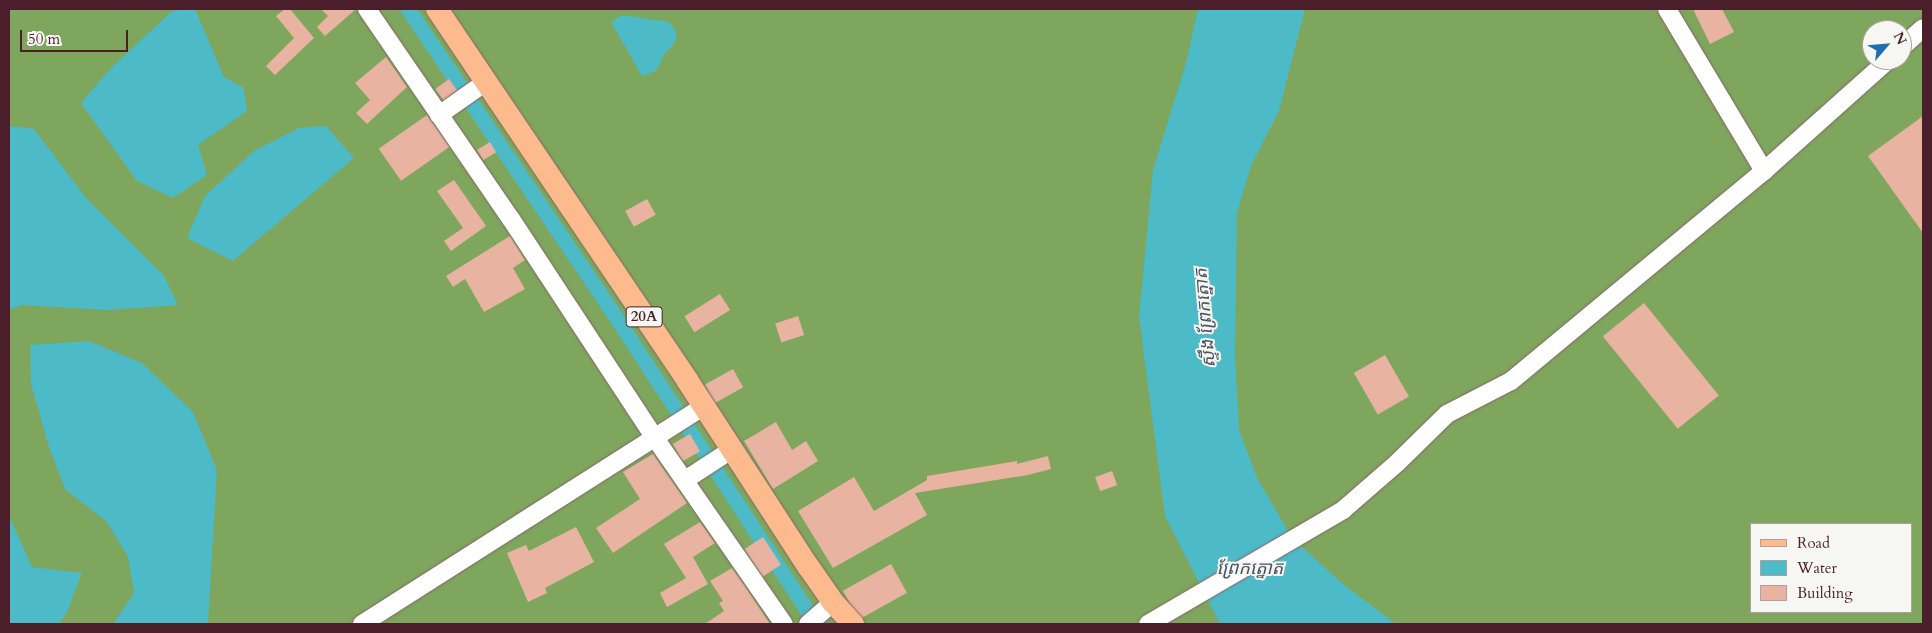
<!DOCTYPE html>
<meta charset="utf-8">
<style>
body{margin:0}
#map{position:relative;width:1932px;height:633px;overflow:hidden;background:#f0ecdb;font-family:Cardo,"Noto Sans Khmer",serif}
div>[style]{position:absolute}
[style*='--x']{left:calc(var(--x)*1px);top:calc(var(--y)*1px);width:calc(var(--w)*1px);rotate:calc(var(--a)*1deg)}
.forest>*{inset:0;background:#7ea65c}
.water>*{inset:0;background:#4dbac7}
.canal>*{height:15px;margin:-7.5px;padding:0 7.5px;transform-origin:7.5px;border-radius:7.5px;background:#4dbac7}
.building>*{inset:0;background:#e8b3a1;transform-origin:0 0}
.roads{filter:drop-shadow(0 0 1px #846769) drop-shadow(0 0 1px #846769)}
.minor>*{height:18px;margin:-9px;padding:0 9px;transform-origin:9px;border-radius:9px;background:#fff}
.major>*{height:22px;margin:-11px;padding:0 11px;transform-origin:11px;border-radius:11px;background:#fcba8d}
span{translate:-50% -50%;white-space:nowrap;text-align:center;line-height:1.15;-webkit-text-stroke:4px #f6f6f2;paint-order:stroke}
.shield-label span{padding:1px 4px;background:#f6f6f2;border:1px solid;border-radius:4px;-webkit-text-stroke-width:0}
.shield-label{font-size:15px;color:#4a1f2b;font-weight:700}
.water-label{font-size:18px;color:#4b5562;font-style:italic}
.frame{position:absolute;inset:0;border:10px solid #4a1f2b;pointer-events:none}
.legend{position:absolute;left:1750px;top:523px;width:162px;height:90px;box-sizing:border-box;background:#f6f6f2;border:1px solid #b1a0a2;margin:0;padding:6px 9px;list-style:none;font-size:15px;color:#4a1f2b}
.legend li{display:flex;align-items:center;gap:10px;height:25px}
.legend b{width:25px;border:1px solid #b1a0a2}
.north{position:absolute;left:1862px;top:20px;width:50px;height:50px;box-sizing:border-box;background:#f6f6f2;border:1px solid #b1a0a2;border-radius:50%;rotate:63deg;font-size:14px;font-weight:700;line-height:20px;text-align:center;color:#4a1f2b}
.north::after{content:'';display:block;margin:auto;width:18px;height:22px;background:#1f6fb2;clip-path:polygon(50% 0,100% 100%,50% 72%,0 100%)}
.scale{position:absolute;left:20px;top:30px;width:108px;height:22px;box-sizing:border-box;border:2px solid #4a1f2b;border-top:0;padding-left:6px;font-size:15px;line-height:18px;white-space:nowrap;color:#4a1f2b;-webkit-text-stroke:4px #f6f6f2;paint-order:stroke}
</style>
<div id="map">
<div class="forest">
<i style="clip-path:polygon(evenodd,9px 9px,1923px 9px,1923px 624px,9px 624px,9px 9px,1872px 30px,1902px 30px,1902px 60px,1872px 60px,1872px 30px,9px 9px,1751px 524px,1911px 524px,1911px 612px,1751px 612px,1751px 524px)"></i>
</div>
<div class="water">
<i style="clip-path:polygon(184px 9px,195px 9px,224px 77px,243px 87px,247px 111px,198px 145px,207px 175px,173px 198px,137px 181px,81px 103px,110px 69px,171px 12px)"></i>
<i style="clip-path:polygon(1198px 9px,1305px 9px,1279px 111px,1251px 166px,1237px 213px,1235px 356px,1239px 430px,1257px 478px,1293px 539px,1343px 584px,1396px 624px,1220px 624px,1165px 516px,1139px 317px,1153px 170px,1186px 63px)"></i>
<i style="clip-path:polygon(622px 15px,669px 22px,676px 31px,676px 41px,664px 55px,656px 71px,642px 76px,611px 22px)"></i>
<i style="clip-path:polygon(9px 126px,34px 129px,87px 199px,164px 276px,178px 305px,108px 310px,22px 305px,9px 310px)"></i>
<i style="clip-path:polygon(326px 126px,354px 158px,233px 261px,187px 238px,205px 196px,254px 151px,299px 128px)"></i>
<i style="clip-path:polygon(89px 341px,142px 363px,193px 412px,217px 470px,208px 624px,113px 624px,134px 593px,128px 557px,107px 522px,65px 489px,49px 447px,31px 384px,30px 345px)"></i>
<i style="clip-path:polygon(9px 516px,32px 567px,82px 573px,67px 612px,59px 624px,9px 624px)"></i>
</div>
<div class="canal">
<i style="--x:408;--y:9;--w:374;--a:56"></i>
<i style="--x:617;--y:319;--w:353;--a:56.9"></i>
<i style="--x:810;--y:615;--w:13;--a:45"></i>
</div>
<div class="building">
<i style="clip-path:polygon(285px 9px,290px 9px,314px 38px,275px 75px,266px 66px,294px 38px,276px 16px)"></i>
<i style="clip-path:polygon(321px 9px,356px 9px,325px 36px,317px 27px,328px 16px)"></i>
<i style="clip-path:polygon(1693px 9px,1722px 9px,1734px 32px,1710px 44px)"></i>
<i style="clip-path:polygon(386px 57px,407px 87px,367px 124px,356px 113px,370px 100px,355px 83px)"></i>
<i style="left:449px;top:79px;width:14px;height:17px;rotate:54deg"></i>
<i style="left:427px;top:115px;width:39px;height:59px;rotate:55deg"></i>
<i style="clip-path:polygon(1923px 116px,1923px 233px,1868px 156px)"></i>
<i style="left:490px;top:142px;width:12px;height:15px;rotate:59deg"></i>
<i style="clip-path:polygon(454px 180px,486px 226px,451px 251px,444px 241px,463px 228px,437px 191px)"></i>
<i style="left:647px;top:199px;width:18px;height:25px;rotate:61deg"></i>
<i style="clip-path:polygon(510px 236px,525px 260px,513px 268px,525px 289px,484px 312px,465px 279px,453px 287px,446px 276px)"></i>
<i style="left:720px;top:294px;width:19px;height:42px;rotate:58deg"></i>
<i style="left:1644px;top:303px;width:119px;height:53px;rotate:51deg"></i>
<i style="left:798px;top:316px;width:20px;height:24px;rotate:72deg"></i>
<i style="left:1385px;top:355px;width:48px;height:36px;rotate:60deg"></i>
<i style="left:733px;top:369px;width:21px;height:32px;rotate:61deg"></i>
<i style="clip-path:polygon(776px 422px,792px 450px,806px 441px,818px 461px,773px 489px,744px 441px)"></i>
<i style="left:690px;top:434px;width:20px;height:20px;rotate:60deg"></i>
<i style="clip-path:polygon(653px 454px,687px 503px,613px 553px,596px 528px,640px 499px,623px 472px)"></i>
<i style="clip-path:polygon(1048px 456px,1051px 469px,1028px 475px,915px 493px,927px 515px,833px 568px,798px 511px,854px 477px,874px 511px,927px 480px,927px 476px,1017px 461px,1017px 464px)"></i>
<i style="left:1112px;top:471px;width:15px;height:18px;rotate:70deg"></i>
<i style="clip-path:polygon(700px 522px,715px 543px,693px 557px,708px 584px,667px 607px,660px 593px,686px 578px,664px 544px)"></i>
<i style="clip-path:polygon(576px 527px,594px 562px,545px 588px,547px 593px,528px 602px,507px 553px,526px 545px,529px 551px)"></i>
<i style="left:763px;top:537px;width:33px;height:22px;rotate:57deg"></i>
<i style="left:891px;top:564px;width:33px;height:55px;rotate:61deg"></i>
<i style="clip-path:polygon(732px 568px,746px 588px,770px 624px,705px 624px,724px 611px,719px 603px,723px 601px,710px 581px)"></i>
</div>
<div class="roads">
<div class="minor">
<i style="--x:367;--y:9;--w:255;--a:55.6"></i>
<i style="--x:511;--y:219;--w:262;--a:56.7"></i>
<i style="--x:655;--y:438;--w:226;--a:55.3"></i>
<i style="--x:1667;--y:9;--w:189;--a:59.1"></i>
<i style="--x:1902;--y:47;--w:28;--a:-42"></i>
<i style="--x:439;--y:115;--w:57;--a:-35.1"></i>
<i style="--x:685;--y:480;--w:55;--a:-33.1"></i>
<i style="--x:362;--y:624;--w:406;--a:-32.5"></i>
<i style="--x:808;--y:624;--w:33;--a:-41"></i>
<i style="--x:1148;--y:624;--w:226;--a:-30.3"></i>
<i style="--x:1343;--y:510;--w:72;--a:-41"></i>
<i style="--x:1397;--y:463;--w:70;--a:-44.4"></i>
<i style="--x:1447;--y:414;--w:72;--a:-27.3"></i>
<i style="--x:1511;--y:381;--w:329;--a:-39.7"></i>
<i style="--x:1764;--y:171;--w:166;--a:-41.8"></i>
</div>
<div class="major">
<i style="--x:437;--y:9;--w:447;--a:56"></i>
<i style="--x:687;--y:380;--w:222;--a:57"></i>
<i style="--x:808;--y:566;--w:44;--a:55.2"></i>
<i style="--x:833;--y:602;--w:30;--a:48"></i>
</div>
</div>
<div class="shield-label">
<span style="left:644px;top:317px">20A</span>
</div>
<div class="water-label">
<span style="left:1206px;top:318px;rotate:-95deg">ស្ទឹង ព្រែកត្នោត</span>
<span style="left:1250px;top:569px">ព្រែកត្នោត</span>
</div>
<div class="frame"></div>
<ul class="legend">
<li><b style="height:6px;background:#fcba8d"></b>Road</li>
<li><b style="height:14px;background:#4dbac7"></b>Water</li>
<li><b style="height:14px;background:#e8b3a1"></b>Building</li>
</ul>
<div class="north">N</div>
<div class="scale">50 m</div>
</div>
